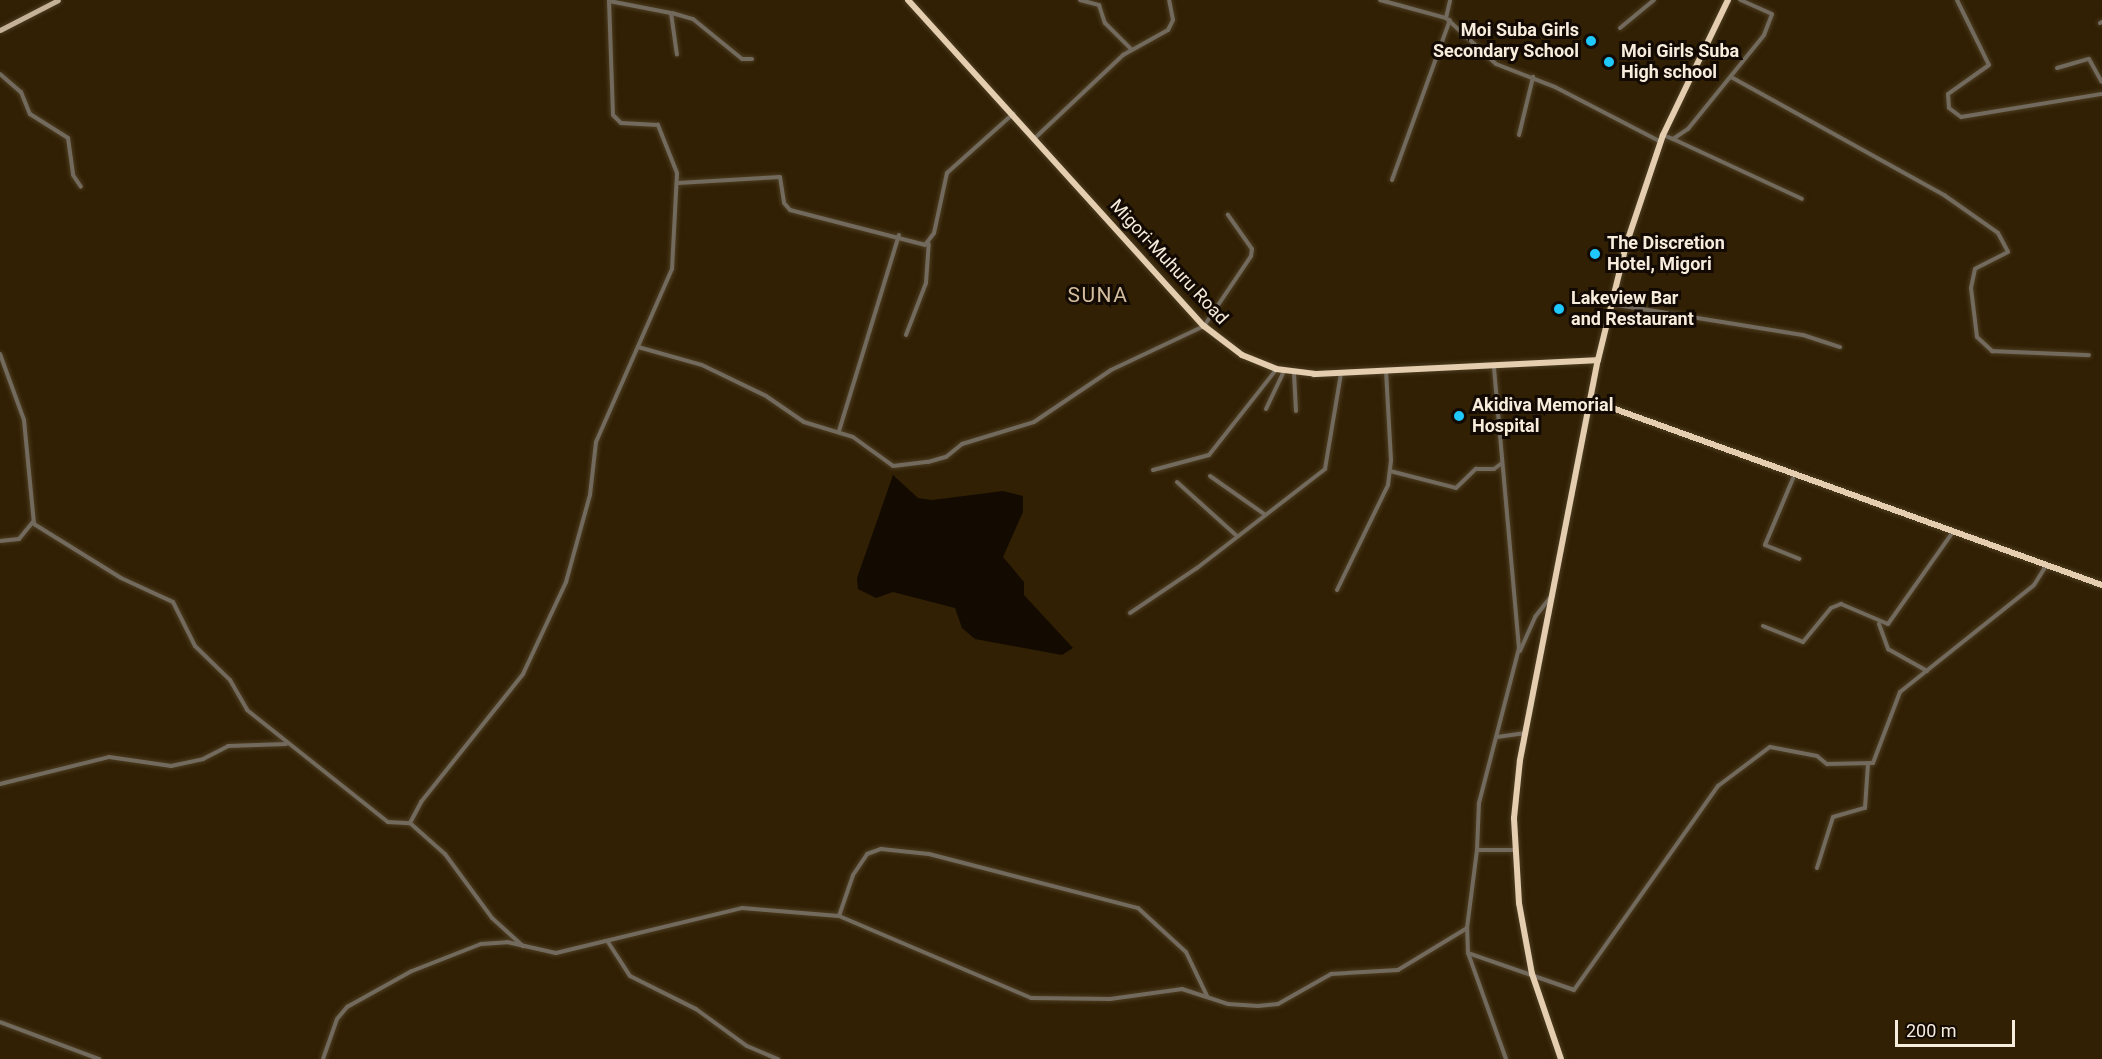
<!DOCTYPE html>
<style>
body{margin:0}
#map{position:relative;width:2102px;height:1059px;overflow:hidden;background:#312004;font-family:Roboto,sans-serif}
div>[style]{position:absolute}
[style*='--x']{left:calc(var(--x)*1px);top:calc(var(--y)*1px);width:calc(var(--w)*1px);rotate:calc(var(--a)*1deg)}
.water>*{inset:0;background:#130b02}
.roads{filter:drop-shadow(0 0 2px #4d3d22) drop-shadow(0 0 2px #4d3d22)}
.minor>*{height:4px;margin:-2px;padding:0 2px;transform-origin:2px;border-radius:2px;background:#736a5e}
.major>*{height:5px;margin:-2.5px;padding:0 2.5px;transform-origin:2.5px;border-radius:2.5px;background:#c4b198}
.highway>*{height:6px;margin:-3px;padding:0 3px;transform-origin:3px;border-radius:3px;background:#e4ceaf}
.dots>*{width:16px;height:16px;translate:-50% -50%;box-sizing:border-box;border:3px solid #130b03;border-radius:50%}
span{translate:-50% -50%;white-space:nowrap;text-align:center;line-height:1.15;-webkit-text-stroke:6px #130b03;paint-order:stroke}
.poi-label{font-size:18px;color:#f8ecdd;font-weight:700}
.right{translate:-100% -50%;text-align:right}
.left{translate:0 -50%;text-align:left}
.street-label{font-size:18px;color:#f8ecdd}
.quarter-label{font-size:21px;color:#d3bd9e;letter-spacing:1.5px}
.scale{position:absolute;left:1895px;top:1020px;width:120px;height:27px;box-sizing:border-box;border:3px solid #f8ecdd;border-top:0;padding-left:8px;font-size:18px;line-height:21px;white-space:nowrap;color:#f8ecdd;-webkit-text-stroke:4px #130b03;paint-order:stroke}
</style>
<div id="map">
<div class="water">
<i style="clip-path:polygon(893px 475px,918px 498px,932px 500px,1003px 491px,1023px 496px,1023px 512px,1003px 557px,1024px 582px,1024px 595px,1073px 648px,1062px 655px,975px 639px,962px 628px,955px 608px,893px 592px,876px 598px,858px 589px,857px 578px)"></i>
</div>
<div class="roads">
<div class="minor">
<i style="--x:1080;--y:0;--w:20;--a:15"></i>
<i style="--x:1099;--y:5;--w:19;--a:72"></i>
<i style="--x:1105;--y:23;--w:37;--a:45"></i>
<i style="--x:1380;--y:0;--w:68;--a:15.3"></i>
<i style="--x:1446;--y:18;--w:68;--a:42.6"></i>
<i style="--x:1496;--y:64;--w:63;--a:21.3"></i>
<i style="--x:1555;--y:87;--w:119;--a:27.4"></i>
<i style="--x:1957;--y:0;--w:72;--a:63.8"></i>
<i style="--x:1989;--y:65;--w:50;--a:144.7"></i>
<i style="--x:1948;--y:94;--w:14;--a:86"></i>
<i style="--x:1949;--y:108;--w:15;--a:37"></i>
<i style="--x:1961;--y:117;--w:143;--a:-9.3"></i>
<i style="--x:609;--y:1;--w:63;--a:11"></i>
<i style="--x:671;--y:13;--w:42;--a:81.9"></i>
<i style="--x:672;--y:13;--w:22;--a:16"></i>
<i style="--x:693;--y:19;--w:63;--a:39.2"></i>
<i style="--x:742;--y:59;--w:10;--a:0"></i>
<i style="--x:1446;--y:18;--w:18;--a:-77"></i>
<i style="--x:2100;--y:23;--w:2;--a:-27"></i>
<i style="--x:1620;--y:28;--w:44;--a:-39.5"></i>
<i style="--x:2057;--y:68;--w:33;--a:-16"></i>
<i style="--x:2089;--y:59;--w:26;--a:61"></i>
<i style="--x:0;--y:74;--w:28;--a:41"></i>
<i style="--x:21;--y:92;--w:24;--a:68"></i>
<i style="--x:30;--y:114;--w:45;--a:32.3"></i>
<i style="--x:68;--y:138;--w:37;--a:82"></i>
<i style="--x:73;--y:175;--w:14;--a:56"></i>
<i style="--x:1731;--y:77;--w:244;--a:29"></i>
<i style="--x:1944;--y:195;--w:66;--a:35.1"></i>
<i style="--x:1998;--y:233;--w:21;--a:62"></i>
<i style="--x:2008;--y:252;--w:37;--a:153"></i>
<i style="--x:1975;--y:269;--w:19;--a:102"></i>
<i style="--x:1971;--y:288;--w:49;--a:83"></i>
<i style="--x:1977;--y:337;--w:21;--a:43"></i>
<i style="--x:1992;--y:351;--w:97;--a:2.4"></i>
<i style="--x:1519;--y:135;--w:60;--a:-76.4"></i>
<i style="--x:1663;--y:135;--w:11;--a:22"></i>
<i style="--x:1673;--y:139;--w:18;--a:-34"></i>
<i style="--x:1688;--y:129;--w:121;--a:-51"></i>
<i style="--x:1764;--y:35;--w:22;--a:-69"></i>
<i style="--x:1772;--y:14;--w:35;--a:-156"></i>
<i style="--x:1036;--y:137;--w:120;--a:-43.3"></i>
<i style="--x:1123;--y:55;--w:51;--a:-29.1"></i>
<i style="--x:1168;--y:30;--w:11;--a:-63"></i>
<i style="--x:1173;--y:20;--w:20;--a:-101"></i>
<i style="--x:1673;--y:139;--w:142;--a:24.9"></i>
<i style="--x:1392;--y:180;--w:170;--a:-70.1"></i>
<i style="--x:678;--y:183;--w:102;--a:-3.4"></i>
<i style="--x:780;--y:177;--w:26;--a:81"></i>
<i style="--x:784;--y:203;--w:9;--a:49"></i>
<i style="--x:790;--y:210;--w:139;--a:14.5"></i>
<i style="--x:925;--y:245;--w:15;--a:-53"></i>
<i style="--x:934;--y:233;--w:61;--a:-77.8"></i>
<i style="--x:947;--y:173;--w:89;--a:-41.8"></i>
<i style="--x:1611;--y:304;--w:194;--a:9.2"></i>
<i style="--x:1803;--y:335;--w:39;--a:18"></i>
<i style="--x:906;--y:335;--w:56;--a:-69"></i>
<i style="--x:926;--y:283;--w:39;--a:-86"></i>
<i style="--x:638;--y:347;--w:66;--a:15.7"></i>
<i style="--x:702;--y:365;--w:71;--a:25.8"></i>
<i style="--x:766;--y:396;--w:46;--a:34.4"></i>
<i style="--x:804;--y:422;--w:51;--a:17"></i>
<i style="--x:853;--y:437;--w:49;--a:35.9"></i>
<i style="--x:893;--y:466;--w:35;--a:-7"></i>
<i style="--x:928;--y:462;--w:19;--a:-16"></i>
<i style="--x:946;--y:457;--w:21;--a:-39"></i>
<i style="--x:962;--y:444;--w:75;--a:-17"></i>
<i style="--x:1034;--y:422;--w:93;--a:-34"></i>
<i style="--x:1111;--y:370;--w:103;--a:-25.3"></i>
<i style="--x:1204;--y:326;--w:84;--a:-56.1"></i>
<i style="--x:1251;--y:256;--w:7;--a:-82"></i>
<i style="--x:1252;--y:249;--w:42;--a:-125.2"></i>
<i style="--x:0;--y:354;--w:70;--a:70"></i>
<i style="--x:24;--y:420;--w:104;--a:84.5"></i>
<i style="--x:34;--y:524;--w:102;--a:31.8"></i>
<i style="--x:121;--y:578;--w:57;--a:24.8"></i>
<i style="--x:173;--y:602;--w:49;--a:63.4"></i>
<i style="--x:195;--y:646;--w:49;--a:44.2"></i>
<i style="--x:230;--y:680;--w:34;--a:60"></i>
<i style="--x:247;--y:710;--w:180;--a:38.5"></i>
<i style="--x:388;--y:822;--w:22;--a:3"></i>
<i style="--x:1294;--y:373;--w:38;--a:87"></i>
<i style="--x:1266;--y:409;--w:42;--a:-64.7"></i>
<i style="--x:839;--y:431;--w:205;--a:-73"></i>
<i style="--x:1153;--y:470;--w:58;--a:-15"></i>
<i style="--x:1209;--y:455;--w:108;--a:-51.8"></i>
<i style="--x:1390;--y:471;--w:68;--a:14.4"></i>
<i style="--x:1456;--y:488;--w:28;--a:-44"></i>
<i style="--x:1476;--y:469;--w:18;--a:0"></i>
<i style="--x:1494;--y:469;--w:10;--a:-37"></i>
<i style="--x:1210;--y:476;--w:66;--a:35.1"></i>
<i style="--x:1794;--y:476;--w:75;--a:112.8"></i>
<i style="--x:1765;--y:545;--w:37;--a:22"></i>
<i style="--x:1177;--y:482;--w:81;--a:42"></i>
<i style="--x:0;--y:541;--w:19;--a:-6"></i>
<i style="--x:19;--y:539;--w:22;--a:-51"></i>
<i style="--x:1337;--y:590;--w:117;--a:-64.1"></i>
<i style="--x:1388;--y:485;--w:25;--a:-83"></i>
<i style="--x:1391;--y:460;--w:90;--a:-93.2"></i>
<i style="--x:1130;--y:613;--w:81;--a:-33.9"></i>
<i style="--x:1197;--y:568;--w:162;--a:-37.7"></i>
<i style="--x:1325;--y:469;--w:97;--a:-80.5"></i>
<i style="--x:1879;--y:624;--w:27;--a:70"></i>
<i style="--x:1888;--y:649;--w:45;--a:29.4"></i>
<i style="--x:1763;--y:626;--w:43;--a:21.8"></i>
<i style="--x:1803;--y:642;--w:44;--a:-50.5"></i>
<i style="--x:1831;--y:608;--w:11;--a:-22"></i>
<i style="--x:1841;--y:604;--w:51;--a:23.1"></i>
<i style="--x:1888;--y:624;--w:113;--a:-54.8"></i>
<i style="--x:1520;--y:651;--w:37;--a:-66"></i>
<i style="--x:1535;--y:617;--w:24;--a:-52"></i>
<i style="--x:1497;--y:737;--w:27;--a:-8"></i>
<i style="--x:0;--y:784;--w:112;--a:-13.9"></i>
<i style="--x:109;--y:757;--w:63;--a:8.3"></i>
<i style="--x:171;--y:766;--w:33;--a:-12"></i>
<i style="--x:203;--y:759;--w:28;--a:-27"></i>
<i style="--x:228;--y:746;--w:58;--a:-2"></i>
<i style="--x:410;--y:823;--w:24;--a:-62"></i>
<i style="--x:421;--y:802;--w:164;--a:-51.4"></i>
<i style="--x:523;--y:674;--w:102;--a:-64.9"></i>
<i style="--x:566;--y:582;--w:90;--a:-74.6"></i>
<i style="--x:590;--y:495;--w:53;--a:-83.5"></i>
<i style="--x:596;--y:442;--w:189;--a:-66.3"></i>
<i style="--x:672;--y:269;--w:96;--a:-87"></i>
<i style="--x:677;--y:173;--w:52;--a:-111.6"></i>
<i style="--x:658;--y:125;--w:37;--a:-177"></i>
<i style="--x:621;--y:123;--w:11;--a:-135"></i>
<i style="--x:613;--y:115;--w:115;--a:-92"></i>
<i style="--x:410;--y:823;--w:47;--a:41.5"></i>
<i style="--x:445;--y:854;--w:79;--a:53.7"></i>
<i style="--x:492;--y:918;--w:42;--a:42.1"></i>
<i style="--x:1477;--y:850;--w:47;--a:-87.6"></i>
<i style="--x:1479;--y:803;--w:160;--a:-75.5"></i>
<i style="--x:1519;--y:648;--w:283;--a:-95.1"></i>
<i style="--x:1817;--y:868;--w:53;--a:-72.6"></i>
<i style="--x:1833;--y:817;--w:33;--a:-16"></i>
<i style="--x:1865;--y:808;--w:44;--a:-86.1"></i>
<i style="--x:839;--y:916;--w:43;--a:-71.1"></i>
<i style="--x:853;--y:875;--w:25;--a:-56"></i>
<i style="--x:867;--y:854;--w:15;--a:-20"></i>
<i style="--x:881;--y:849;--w:48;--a:5.9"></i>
<i style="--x:929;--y:854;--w:216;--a:14.5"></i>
<i style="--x:1138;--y:908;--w:65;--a:42.5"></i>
<i style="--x:1186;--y:952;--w:49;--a:64.5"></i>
<i style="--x:608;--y:942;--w:40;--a:57.1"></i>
<i style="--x:630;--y:976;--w:74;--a:26.6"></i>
<i style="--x:696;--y:1009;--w:63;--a:36"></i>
<i style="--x:747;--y:1046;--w:34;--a:23"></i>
<i style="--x:1468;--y:953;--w:112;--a:19.2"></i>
<i style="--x:1574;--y:990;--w:250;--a:-54.8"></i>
<i style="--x:1718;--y:786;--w:65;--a:-36.9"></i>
<i style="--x:1770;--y:747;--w:48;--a:10.8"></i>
<i style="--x:1817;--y:756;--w:13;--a:39"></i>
<i style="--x:1827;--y:764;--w:46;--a:-1.2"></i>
<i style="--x:1873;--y:763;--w:76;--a:-69.2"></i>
<i style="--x:1900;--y:692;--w:171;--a:-38.6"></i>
<i style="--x:2034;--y:585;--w:22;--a:-58"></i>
<i style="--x:0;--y:1022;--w:106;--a:20.5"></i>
<i style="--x:323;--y:1059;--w:42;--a:-70.7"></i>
<i style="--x:337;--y:1019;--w:16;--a:-50"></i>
<i style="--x:347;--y:1007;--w:74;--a:-29"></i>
<i style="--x:412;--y:971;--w:74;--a:-21.4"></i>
<i style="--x:481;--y:944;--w:26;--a:-4"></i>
<i style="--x:507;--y:942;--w:50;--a:12.7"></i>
<i style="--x:556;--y:953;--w:191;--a:-13.6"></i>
<i style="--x:742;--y:908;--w:97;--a:4.7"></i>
<i style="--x:839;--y:916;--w:209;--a:23.1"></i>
<i style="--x:1031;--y:998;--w:79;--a:0.7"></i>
<i style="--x:1110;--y:999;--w:73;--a:-7.9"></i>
<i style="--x:1182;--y:989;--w:48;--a:18.1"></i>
<i style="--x:1228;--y:1004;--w:30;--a:4"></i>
<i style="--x:1258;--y:1006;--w:20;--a:-6"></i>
<i style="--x:1278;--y:1004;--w:61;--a:-29.5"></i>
<i style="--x:1331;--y:974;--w:67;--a:-3.4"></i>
<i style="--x:1398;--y:970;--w:81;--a:-31.3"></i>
<i style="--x:1506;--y:1059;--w:113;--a:-109.7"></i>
<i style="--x:1468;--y:953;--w:25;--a:-92"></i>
<i style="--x:1467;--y:928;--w:79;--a:-82.7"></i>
<i style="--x:1477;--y:850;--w:38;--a:0"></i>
</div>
<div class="major">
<i style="--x:0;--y:30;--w:65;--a:-27.3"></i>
</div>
<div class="highway">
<i style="--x:908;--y:0;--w:440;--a:47.8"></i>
<i style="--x:1204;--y:326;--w:48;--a:37.3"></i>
<i style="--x:1242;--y:355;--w:37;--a:22"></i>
<i style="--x:1276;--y:369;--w:38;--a:7"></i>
<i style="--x:1314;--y:374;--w:284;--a:-2.8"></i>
<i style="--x:1590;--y:400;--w:544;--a:19.87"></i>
<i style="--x:1561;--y:1059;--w:90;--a:-108.8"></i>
<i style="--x:1532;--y:974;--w:72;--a:-100.4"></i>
<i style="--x:1519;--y:903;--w:85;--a:-93.4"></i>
<i style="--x:1514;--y:818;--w:58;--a:-84.1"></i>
<i style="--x:1520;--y:760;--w:408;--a:-79"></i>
<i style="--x:1598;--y:360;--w:118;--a:-76.3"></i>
<i style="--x:1626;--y:245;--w:116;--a:-71.4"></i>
<i style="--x:1663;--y:135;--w:150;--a:-64.3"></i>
</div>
</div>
<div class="dots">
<i style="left:1591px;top:41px;background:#1fc9fd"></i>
<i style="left:1609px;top:62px;background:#1fc9fd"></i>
<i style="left:1595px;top:254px;background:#1fc9fd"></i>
<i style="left:1559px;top:309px;background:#1fc9fd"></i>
<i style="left:1459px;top:416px;background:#1fc9fd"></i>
</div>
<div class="poi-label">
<span class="right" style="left:1579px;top:41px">Moi Suba Girls<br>Secondary School</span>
<span class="left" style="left:1621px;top:62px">Moi Girls Suba<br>High school</span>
<span class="left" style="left:1607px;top:254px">The Discretion<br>Hotel, Migori</span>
<span class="left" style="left:1571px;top:309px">Lakeview Bar<br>and Restaurant</span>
<span class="left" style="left:1472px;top:416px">Akidiva Memorial<br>Hospital</span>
</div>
<div class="street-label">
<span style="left:1169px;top:262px;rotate:47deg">Migori-Muhuru Road</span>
</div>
<div class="quarter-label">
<span style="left:1098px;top:295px">SUNA</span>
</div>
<div class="scale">200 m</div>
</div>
